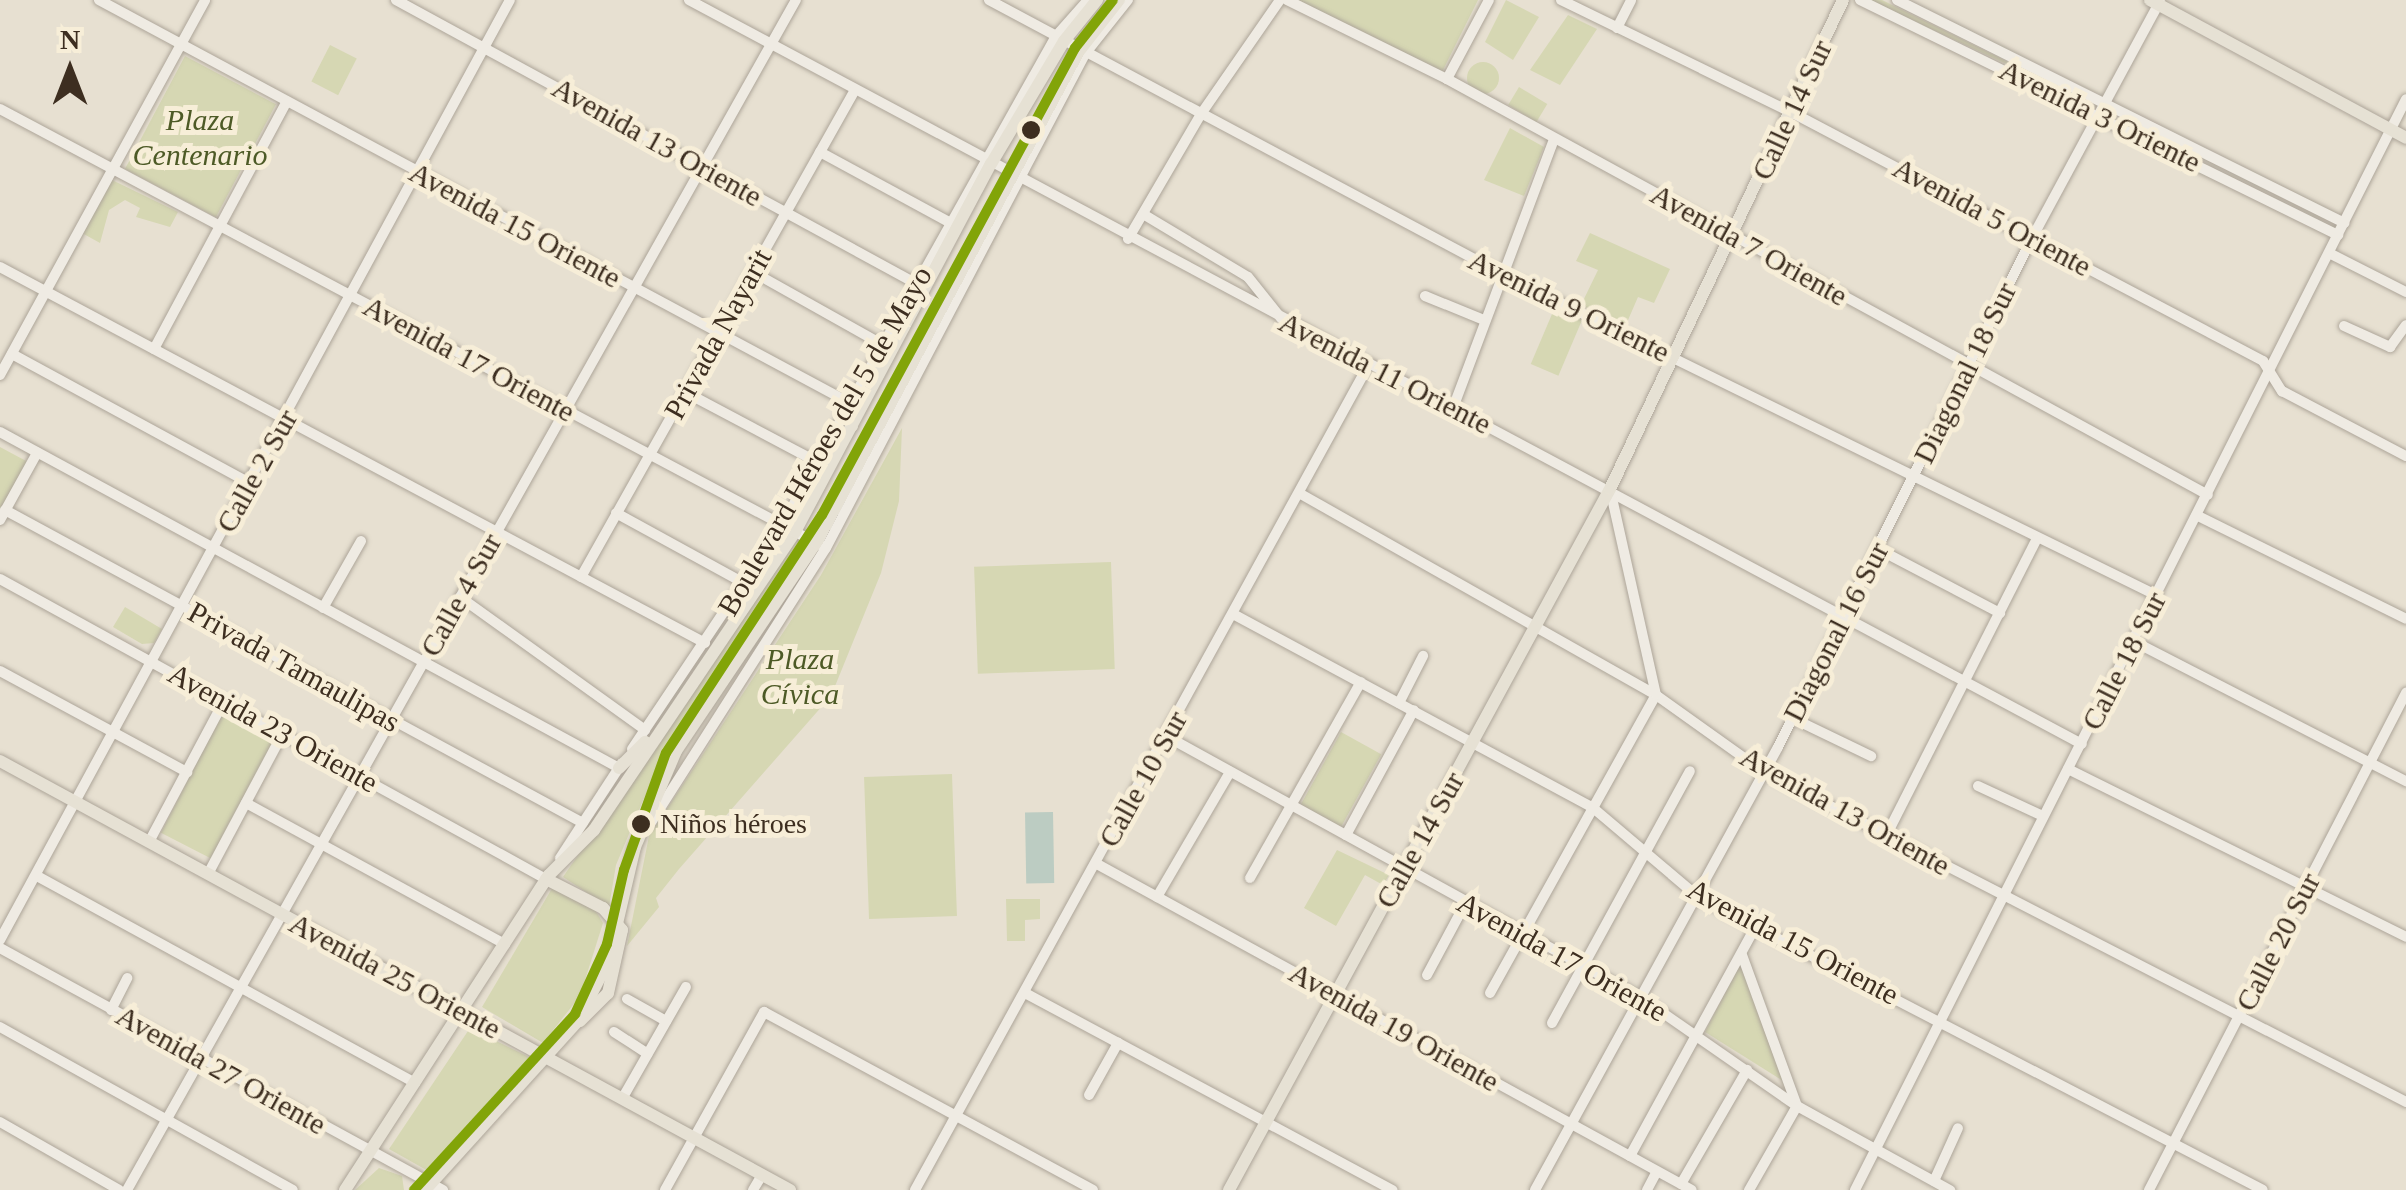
<!DOCTYPE html>
<meta charset="utf-8">
<style>
body{margin:0}
#map{position:relative;width:2406px;height:1190px;overflow:hidden;background:#e7e0d1;font-family:Georgia,serif}
div>[style]{position:absolute}
[style*='--x']{left:calc(var(--x)*1px);top:calc(var(--y)*1px);width:calc(var(--w)*1px);rotate:calc(var(--a)*1deg)}
.green>*{inset:0;background:#d6d7b3;transform-origin:0 0}
.round{border-radius:50%}
.water>*{inset:0;background:#bcccc2;transform-origin:0 0}
.roads{filter:drop-shadow(0 0 2px #ada599) drop-shadow(0 0 2px #ada599)}
.minor>*{height:10px;margin:-5px;padding:0 5px;transform-origin:5px;border-radius:5px;background:#efebe3}
.major>*{height:12px;margin:-6px;padding:0 6px;transform-origin:6px;border-radius:6px;background:#e6e1d4}
.bus-1>*{height:10px;margin:-5px;padding:0 5px;transform-origin:5px;border-radius:5px;background:#82a408}
.dots>*{width:28px;height:28px;translate:-50% -50%;box-sizing:border-box;border:5px solid #f7eed8;border-radius:50%}
span{translate:-50% -50%;white-space:nowrap;text-align:center;line-height:1.15;-webkit-text-stroke:10px #f7eed8;paint-order:stroke}
.bus-label{font-size:28px;color:#3d2e20}
.left{translate:0 -50%;text-align:left}
.street-label{font-size:30px;color:#3d2e20}
.park-label{font-size:30px;color:#4d5a26;font-style:italic}
.north{position:absolute;left:20px;top:20px;width:100px;height:100px;-webkit-text-stroke:8px #f7eed8;paint-order:stroke;rotate:0deg;font-size:28px;font-weight:700;line-height:40px;text-align:center;color:#3d2e20}
.north::after{content:'';display:block;margin:auto;width:35px;height:45px;background:#3d2e20;clip-path:polygon(50% 0,100% 100%,50% 72%,0 100%)}
</style>
<div id="map">
<div class="green">
<i style="clip-path:polygon(1297px 0,1478px 0,1442px 72px)"></i>
<i style="clip-path:polygon(1506px 0,1539px 17px,1513px 60px,1485px 42px)"></i>
<i style="clip-path:polygon(1869px 0,1882px 0,2014px 65px,2013px 67px)"></i>
<i style="clip-path:polygon(1568px 15px,1597px 29px,1560px 85px,1530px 70px)"></i>
<i style="left:330px;top:45px;width:30px;height:41px;rotate:27deg"></i>
<i style="left:185px;top:56px;width:103px;height:128px;rotate:28deg"></i>
<i class="round" style="left:1467px;top:62px;width:32px;height:32px"></i>
<i style="left:1519px;top:87px;width:33px;height:21px;rotate:31deg"></i>
<i style="clip-path:polygon(1510px 128px,1544px 147px,1524px 196px,1484px 180px)"></i>
<i style="clip-path:polygon(112px 180px,178px 212px,170px 227px,136px 217px,140px 208px,125px 200px,109px 210px,100px 243px,82px 233px)"></i>
<i style="clip-path:polygon(1590px 233px,1670px 269px,1654px 303px,1638px 297px,1625px 327px,1581px 305px,1598px 270px,1576px 261px)"></i>
<i style="left:1555px;top:307px;width:30px;height:62px;rotate:23deg"></i>
<i style="clip-path:polygon(902px 428px,899px 501px,881px 573px,831px 696px,679px 869px,656px 898px,659px 907px,627px 946px,649px 836px,821px 575px)"></i>
<i style="clip-path:polygon(0 447px,28px 462px,0 513px)"></i>
<i style="clip-path:polygon(795px 538px,801px 542px,663px 753px,616px 865px,609px 907px,563px 877px)"></i>
<i style="left:1111px;top:562px;width:107px;height:137px;rotate:88deg"></i>
<i style="clip-path:polygon(125px 607px,162px 629px,154px 643px,142px 644px,113px 627px)"></i>
<i style="left:224px;top:709px;width:59px;height:139px;rotate:27deg"></i>
<i style="left:1341px;top:732px;width:46px;height:83px;rotate:29deg"></i>
<i style="left:952px;top:774px;width:142px;height:88px;rotate:88deg"></i>
<i style="clip-path:polygon(1337px 850px,1389px 875px,1383px 885px,1365px 875px,1336px 926px,1304px 908px)"></i>
<i style="clip-path:polygon(554px 885px,594px 908px,603px 923px,580px 996px,543px 1043px,482px 1007px)"></i>
<i style="clip-path:polygon(1006px 899px,1040px 899px,1040px 919px,1025px 920px,1025px 941px,1007px 941px)"></i>
<i style="clip-path:polygon(1740px 963px,1791px 1086px,1705px 1032px)"></i>
<i style="clip-path:polygon(470px 1028px,535px 1060px,430px 1172px,389px 1149px)"></i>
<i style="clip-path:polygon(379px 1168px,402px 1176px,404px 1190px,355px 1190px)"></i>
</div>
<div class="water">
<i style="left:1053px;top:812px;width:71px;height:28px;rotate:89deg"></i>
</div>
<div class="roads">
<div class="minor">
<i style="--x:99;--y:0;--w:852;--a:28.22"></i>
<i style="--x:396;--y:0;--w:593;--a:28.6"></i>
<i style="--x:689;--y:0;--w:1579;--a:28.11"></i>
<i style="--x:989;--y:0;--w:588;--a:28.09"></i>
<i style="--x:1508;--y:277;--w:724;--a:26.14"></i>
<i style="--x:1287;--y:0;--w:178;--a:26.3"></i>
<i style="--x:1447;--y:79;--w:867;--a:28.66"></i>
<i style="--x:1561;--y:0;--w:256;--a:26"></i>
<i style="--x:1791;--y:112;--w:534;--a:27.81"></i>
<i style="--x:2263;--y:361;--w:36;--a:58"></i>
<i style="--x:2282;--y:391;--w:140;--a:27.7"></i>
<i style="--x:1860;--y:0;--w:533;--a:26.18"></i>
<i style="--x:1897;--y:0;--w:500;--a:26.5"></i>
<i style="--x:1617;--y:28;--w:31;--a:-63"></i>
<i style="--x:1447;--y:79;--w:89;--a:-62"></i>
<i style="--x:0;--y:109;--w:929;--a:28"></i>
<i style="--x:820;--y:152;--w:149;--a:28.5"></i>
<i style="--x:1143;--y:214;--w:122;--a:31"></i>
<i style="--x:1248;--y:277;--w:53;--a:51.2"></i>
<i style="--x:1128;--y:239;--w:145;--a:-59.7"></i>
<i style="--x:1201;--y:114;--w:139;--a:-55.3"></i>
<i style="--x:2329;--y:253;--w:86;--a:26.9"></i>
<i style="--x:0;--y:267;--w:799;--a:28.07"></i>
<i style="--x:753;--y:272;--w:149;--a:29.3"></i>
<i style="--x:1425;--y:296;--w:64;--a:22.1"></i>
<i style="--x:2344;--y:326;--w:51;--a:24.5"></i>
<i style="--x:2390;--y:347;--w:27;--a:-54"></i>
<i style="--x:154;--y:349;--w:281;--a:-61.8"></i>
<i style="--x:12;--y:354;--w:271;--a:28.5"></i>
<i style="--x:0;--y:375;--w:427;--a:-61.3"></i>
<i style="--x:685;--y:392;--w:149;--a:27.9"></i>
<i style="--x:1453;--y:408;--w:286;--a:-69.4"></i>
<i style="--x:0;--y:432;--w:704;--a:28.49"></i>
<i style="--x:1299;--y:493;--w:410;--a:29.5"></i>
<i style="--x:1656;--y:695;--w:133;--a:35.5"></i>
<i style="--x:1764;--y:772;--w:722;--a:27.2"></i>
<i style="--x:5;--y:510;--w:657;--a:28.44"></i>
<i style="--x:616;--y:513;--w:146;--a:28.7"></i>
<i style="--x:2198;--y:516;--w:232;--a:26.3"></i>
<i style="--x:0;--y:520;--w:77;--a:-61.1"></i>
<i style="--x:1878;--y:549;--w:138;--a:27.7"></i>
<i style="--x:581;--y:577;--w:559;--a:-60.64"></i>
<i style="--x:0;--y:579;--w:623;--a:28.79"></i>
<i style="--x:460;--y:597;--w:228;--a:35.7"></i>
<i style="--x:323;--y:608;--w:77;--a:-60.4"></i>
<i style="--x:1233;--y:614;--w:408;--a:28.3"></i>
<i style="--x:1592;--y:807;--w:139;--a:40.3"></i>
<i style="--x:1698;--y:897;--w:636;--a:27.41"></i>
<i style="--x:2135;--y:642;--w:305;--a:27.2"></i>
<i style="--x:0;--y:671;--w:213;--a:28.4"></i>
<i style="--x:1399;--y:703;--w:53;--a:-62.9"></i>
<i style="--x:1792;--y:718;--w:88;--a:25.7"></i>
<i style="--x:1166;--y:736;--w:541;--a:28.84"></i>
<i style="--x:1640;--y:997;--w:191;--a:34.8"></i>
<i style="--x:1797;--y:1106;--w:175;--a:28.8"></i>
<i style="--x:632;--y:749;--w:270;--a:-56.2"></i>
<i style="--x:782;--y:525;--w:561;--a:-60.74"></i>
<i style="--x:1056;--y:36;--w:48;--a:-48.4"></i>
<i style="--x:2068;--y:769;--w:377;--a:26.4"></i>
<i style="--x:1978;--y:786;--w:72;--a:24.8"></i>
<i style="--x:246;--y:803;--w:295;--a:28.6"></i>
<i style="--x:650;--y:824;--w:327;--a:-57.5"></i>
<i style="--x:826;--y:548;--w:558;--a:-62.33"></i>
<i style="--x:1085;--y:54;--w:69;--a:-51.5"></i>
<i style="--x:1346;--y:835;--w:142;--a:-61.5"></i>
<i style="--x:1886;--y:836;--w:334;--a:-63.1"></i>
<i style="--x:149;--y:842;--w:160;--a:-62"></i>
<i style="--x:560;--y:858;--w:113;--a:-56.9"></i>
<i style="--x:1097;--y:864;--w:678;--a:28.72"></i>
<i style="--x:208;--y:874;--w:160;--a:-62"></i>
<i style="--x:37;--y:876;--w:431;--a:28.7"></i>
<i style="--x:1250;--y:878;--w:225;--a:-60.5"></i>
<i style="--x:1157;--y:897;--w:145;--a:-59.7"></i>
<i style="--x:0;--y:940;--w:1069;--a:-61.52"></i>
<i style="--x:0;--y:948;--w:505;--a:28.65"></i>
<i style="--x:1742;--y:955;--w:161;--a:70"></i>
<i style="--x:1797;--y:1106;--w:97;--a:119.7"></i>
<i style="--x:1427;--y:975;--w:83;--a:-61.9"></i>
<i style="--x:1025;--y:993;--w:417;--a:28.2"></i>
<i style="--x:1490;--y:993;--w:341;--a:-60.9"></i>
<i style="--x:1656;--y:695;--w:211;--a:-102.6"></i>
<i style="--x:627;--y:999;--w:45;--a:29.4"></i>
<i style="--x:111;--y:1010;--w:36;--a:-63"></i>
<i style="--x:1552;--y:1023;--w:287;--a:-61.3"></i>
<i style="--x:0;--y:1027;--w:335;--a:29.1"></i>
<i style="--x:614;--y:1032;--w:40;--a:32.9"></i>
<i style="--x:1089;--y:1095;--w:60;--a:-60.9"></i>
<i style="--x:622;--y:1099;--w:129;--a:-60.3"></i>
<i style="--x:0;--y:1122;--w:137;--a:29.7"></i>
<i style="--x:1630;--y:1156;--w:262;--a:-61.3"></i>
<i style="--x:1934;--y:1181;--w:58;--a:-65.6"></i>
<i style="--x:1681;--y:1184;--w:132;--a:-59.9"></i>
<i style="--x:127;--y:1190;--w:1365;--a:-60.66"></i>
<i style="--x:665;--y:1190;--w:204;--a:-60.9"></i>
<i style="--x:764;--y:1012;--w:374;--a:28.4"></i>
<i style="--x:753;--y:1190;--w:17;--a:-59"></i>
<i style="--x:915;--y:1190;--w:940;--a:-61.2"></i>
<i style="--x:1535;--y:1190;--w:505;--a:-61.25"></i>
<i style="--x:1778;--y:747;--w:569;--a:-63.48"></i>
<i style="--x:2032;--y:238;--w:269;--a:-61.6"></i>
<i style="--x:1647;--y:1190;--w:21;--a:-62"></i>
<i style="--x:1855;--y:1190;--w:1222;--a:-63.2"></i>
<i style="--x:2149;--y:1190;--w:560;--a:-62.66"></i>
</div>
<div class="major">
<i style="--x:2150;--y:0;--w:291;--a:28.3"></i>
<i style="--x:850;--y:403;--w:23;--a:85"></i>
<i style="--x:0;--y:761;--w:899;--a:28.5"></i>
<i style="--x:619;--y:768;--w:37;--a:-45"></i>
<i style="--x:546;--y:879;--w:64;--a:27"></i>
<i style="--x:603;--y:908;--w:29;--a:49"></i>
<i style="--x:622;--y:930;--w:65;--a:102.5"></i>
<i style="--x:608;--y:993;--w:40;--a:135"></i>
<i style="--x:345;--y:1190;--w:375;--a:-57.1"></i>
<i style="--x:549;--y:875;--w:64;--a:-45"></i>
<i style="--x:594;--y:830;--w:359;--a:-56"></i>
<i style="--x:795;--y:532;--w:417;--a:-62"></i>
<i style="--x:991;--y:164;--w:143;--a:-59.3"></i>
<i style="--x:1064;--y:41;--w:53;--a:-51.2"></i>
<i style="--x:425;--y:1190;--w:227;--a:-47.9"></i>
<i style="--x:577;--y:1022;--w:68;--a:-62.7"></i>
<i style="--x:608;--y:962;--w:118;--a:-76.8"></i>
<i style="--x:635;--y:847;--w:104;--a:-66.9"></i>
<i style="--x:676;--y:751;--w:251;--a:-56.1"></i>
<i style="--x:816;--y:543;--w:558;--a:-61.87"></i>
<i style="--x:1079;--y:51;--w:65;--a:-51.9"></i>
<i style="--x:1229;--y:1190;--w:798;--a:-61.48"></i>
<i style="--x:1610;--y:489;--w:542;--a:-64.52"></i>
</div>
</div>
<div class="bus-1">
<i style="--x:414;--y:1190;--w:239;--a:-47.5"></i>
<i style="--x:575;--y:1014;--w:77;--a:-65.4"></i>
<i style="--x:607;--y:944;--w:76;--a:-77.1"></i>
<i style="--x:624;--y:870;--w:124;--a:-70.3"></i>
<i style="--x:666;--y:753;--w:285;--a:-56.8"></i>
<i style="--x:822;--y:515;--w:531;--a:-61.55"></i>
<i style="--x:1075;--y:48;--w:61;--a:-51.6"></i>
</div>
<div class="dots">
<i style="left:1031px;top:130px;background:#3d2e20"></i>
<i style="left:641px;top:824px;background:#3d2e20"></i>
</div>
<div class="bus-label">
<span class="left" style="left:660px;top:824px">Niños héroes</span>
</div>
<div class="street-label">
<span style="left:1792px;top:110px;rotate:-65deg">Calle 14 Sur</span>
<span style="left:2100px;top:116px;rotate:26deg">Avenida 3 Oriente</span>
<span style="left:657px;top:142px;rotate:29deg">Avenida 13 Oriente</span>
<span style="left:1992px;top:217px;rotate:28deg">Avenida 5 Oriente</span>
<span style="left:515px;top:225px;rotate:28deg">Avenida 15 Oriente</span>
<span style="left:1749px;top:245px;rotate:29deg">Avenida 7 Oriente</span>
<span style="left:1569px;top:306px;rotate:26deg">Avenida 9 Oriente</span>
<span style="left:718px;top:334px;rotate:-61deg">Privada Nayarit</span>
<span style="left:469px;top:359px;rotate:28deg">Avenida 17 Oriente</span>
<span style="left:1385px;top:373px;rotate:27deg">Avenida 11 Oriente</span>
<span style="left:1965px;top:373px;rotate:-64deg">Diagonal 18 Sur</span>
<span style="left:825px;top:441px;rotate:-60deg">Boulevard Héroes del 5 de Mayo</span>
<span style="left:257px;top:471px;rotate:-61deg">Calle 2 Sur</span>
<span style="left:461px;top:595px;rotate:-61deg">Calle 4 Sur</span>
<span style="left:1836px;top:632px;rotate:-63deg">Diagonal 16 Sur</span>
<span style="left:2124px;top:661px;rotate:-63deg">Calle 18 Sur</span>
<span style="left:294px;top:667px;rotate:29deg">Privada Tamaulipas</span>
<span style="left:273px;top:728px;rotate:29deg">Avenida 23 Oriente</span>
<span style="left:1143px;top:779px;rotate:-61deg">Calle 10 Sur</span>
<span style="left:1845px;top:811px;rotate:29deg">Avenida 13 Oriente</span>
<span style="left:1420px;top:840px;rotate:-61deg">Calle 14 Sur</span>
<span style="left:1793px;top:942px;rotate:28deg">Avenida 15 Oriente</span>
<span style="left:2278px;top:942px;rotate:-63deg">Calle 20 Sur</span>
<span style="left:1562px;top:957px;rotate:29deg">Avenida 17 Oriente</span>
<span style="left:395px;top:976px;rotate:28deg">Avenida 25 Oriente</span>
<span style="left:1394px;top:1027px;rotate:29deg">Avenida 19 Oriente</span>
<span style="left:221px;top:1070px;rotate:29deg">Avenida 27 Oriente</span>
</div>
<div class="park-label">
<span style="left:200px;top:137px">Plaza<br>Centenario</span>
<span style="left:800px;top:676px">Plaza<br>Cívica</span>
</div>
<div class="north">N</div>
</div>
